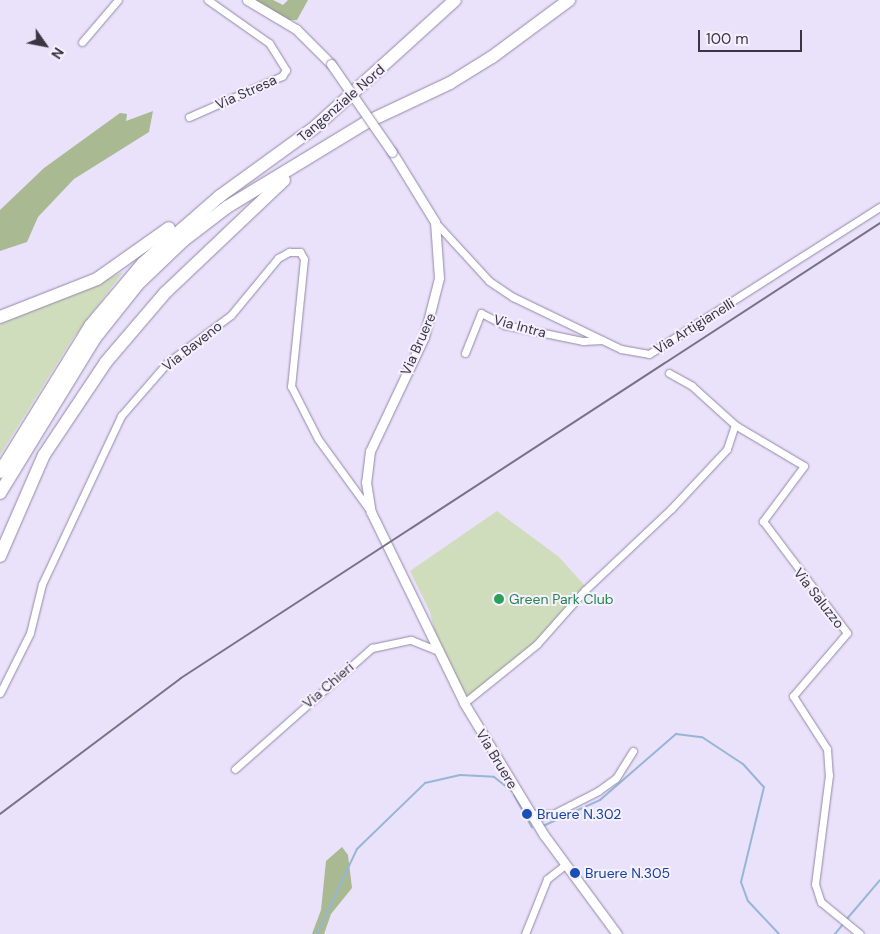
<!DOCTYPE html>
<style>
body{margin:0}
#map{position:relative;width:880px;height:934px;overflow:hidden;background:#eae1fb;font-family:"DM Sans",sans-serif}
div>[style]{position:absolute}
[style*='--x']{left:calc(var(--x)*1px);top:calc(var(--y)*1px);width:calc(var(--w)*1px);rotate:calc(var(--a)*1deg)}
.green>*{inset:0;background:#cfddbd}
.forest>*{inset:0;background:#a9b991}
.stream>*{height:2px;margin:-1px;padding:0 1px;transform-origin:1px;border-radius:1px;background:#97b6d7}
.roads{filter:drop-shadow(0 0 1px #9488a6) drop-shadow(0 0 1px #9488a6)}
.minor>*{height:7px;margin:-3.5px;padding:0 3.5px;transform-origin:3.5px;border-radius:3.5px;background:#fff}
.tertiary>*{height:9px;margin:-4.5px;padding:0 4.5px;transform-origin:4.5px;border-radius:4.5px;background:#fff}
.motorway>*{height:12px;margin:-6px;padding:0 6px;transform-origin:6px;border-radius:6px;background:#fff}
.rail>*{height:2px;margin:-1px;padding:0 1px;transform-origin:1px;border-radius:1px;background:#797284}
.bridges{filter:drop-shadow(0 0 1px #9488a6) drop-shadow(0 0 1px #9488a6)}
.tertiary-bridge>*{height:9px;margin:-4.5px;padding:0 4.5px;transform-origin:4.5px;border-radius:4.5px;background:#fff}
.dots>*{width:14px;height:14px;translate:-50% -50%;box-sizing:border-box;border:2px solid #f5f0fe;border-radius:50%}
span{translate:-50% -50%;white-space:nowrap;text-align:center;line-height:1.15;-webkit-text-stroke:4px #f5f0fe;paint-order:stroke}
.street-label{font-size:14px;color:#3a3542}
.leisure-label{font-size:14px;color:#27864d}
.left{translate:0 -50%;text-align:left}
.transit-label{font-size:14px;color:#164399}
.north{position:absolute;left:20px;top:20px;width:50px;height:50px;-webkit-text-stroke:4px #f5f0fe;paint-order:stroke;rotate:123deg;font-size:14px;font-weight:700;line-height:20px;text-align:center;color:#3a3542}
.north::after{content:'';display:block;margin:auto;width:18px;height:22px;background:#3a3542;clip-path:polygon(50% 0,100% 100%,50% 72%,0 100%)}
.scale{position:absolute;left:698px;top:30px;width:104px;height:22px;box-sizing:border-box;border:2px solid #3a3542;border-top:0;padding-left:6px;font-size:15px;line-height:18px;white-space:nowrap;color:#3a3542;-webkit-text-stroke:4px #f5f0fe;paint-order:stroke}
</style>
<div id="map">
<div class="green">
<i style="clip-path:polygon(123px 272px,71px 341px,0 455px,0 324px)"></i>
<i style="clip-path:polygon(497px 511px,559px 557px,585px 586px,533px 644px,470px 697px,446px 678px,430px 612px,410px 571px)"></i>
</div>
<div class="forest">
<i style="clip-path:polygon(246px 0,273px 0,283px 5px,288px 0,308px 0,297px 20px,283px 20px)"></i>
<i style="clip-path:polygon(153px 111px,149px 132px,74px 179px,38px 217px,27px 242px,0 251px,0 210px,44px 168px,120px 113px,127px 114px,126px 121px)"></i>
<i style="clip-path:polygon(342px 847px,348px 855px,352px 888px,331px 914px,324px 934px,312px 934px,321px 910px,326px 861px)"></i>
</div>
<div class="stream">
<i style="--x:514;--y:795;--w:37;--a:61"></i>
<i style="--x:543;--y:826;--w:63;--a:-24.5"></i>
<i style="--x:600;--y:800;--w:101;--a:-41"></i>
<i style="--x:676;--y:734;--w:26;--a:7"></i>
<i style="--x:702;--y:737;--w:49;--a:33.4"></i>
<i style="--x:743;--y:764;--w:31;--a:48"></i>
<i style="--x:764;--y:787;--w:98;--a:103.6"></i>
<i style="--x:741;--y:882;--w:20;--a:70"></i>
<i style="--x:748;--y:901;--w:45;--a:46.8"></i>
<i style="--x:846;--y:920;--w:52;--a:-49.6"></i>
<i style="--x:317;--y:934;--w:94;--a:-64.8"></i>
<i style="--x:357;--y:849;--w:95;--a:-44.1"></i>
<i style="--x:425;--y:783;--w:36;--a:-13"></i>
<i style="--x:460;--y:775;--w:34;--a:3"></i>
<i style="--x:494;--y:777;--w:23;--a:38"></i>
<i style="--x:835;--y:934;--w:13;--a:-51"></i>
</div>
<div class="roads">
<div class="minor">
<i style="--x:82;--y:42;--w:55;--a:-49.4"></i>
<i style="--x:189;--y:117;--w:102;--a:-23.8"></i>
<i style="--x:282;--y:76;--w:7;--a:-56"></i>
<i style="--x:286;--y:70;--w:32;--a:-122"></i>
<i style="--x:269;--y:43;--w:75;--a:-144.8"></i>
<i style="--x:435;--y:222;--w:80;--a:47.5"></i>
<i style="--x:489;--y:281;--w:29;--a:34"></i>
<i style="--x:513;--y:297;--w:120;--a:25.7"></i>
<i style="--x:621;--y:349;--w:28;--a:10"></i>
<i style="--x:649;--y:354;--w:274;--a:-32.5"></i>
<i style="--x:465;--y:353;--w:43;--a:-68.2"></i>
<i style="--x:481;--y:313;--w:27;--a:27"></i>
<i style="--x:505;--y:325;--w:80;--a:11.6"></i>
<i style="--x:583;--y:341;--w:19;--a:-3"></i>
<i style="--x:669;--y:373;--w:26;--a:29"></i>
<i style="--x:692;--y:386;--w:58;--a:42.2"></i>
<i style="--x:735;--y:425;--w:80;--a:30.7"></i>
<i style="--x:804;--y:466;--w:69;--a:126.7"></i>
<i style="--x:763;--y:521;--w:140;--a:53.1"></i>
<i style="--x:847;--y:633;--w:83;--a:130.6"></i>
<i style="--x:793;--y:696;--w:63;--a:57.3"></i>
<i style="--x:827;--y:749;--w:26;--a:86"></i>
<i style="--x:829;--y:775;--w:110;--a:97.3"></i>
<i style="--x:815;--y:884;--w:19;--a:72"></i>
<i style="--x:821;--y:902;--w:50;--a:39.4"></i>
<i style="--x:0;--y:693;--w:67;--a:-63.4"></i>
<i style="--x:30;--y:633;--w:50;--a:-76.2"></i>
<i style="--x:42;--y:584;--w:186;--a:-64.8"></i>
<i style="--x:121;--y:416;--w:70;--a:-49"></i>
<i style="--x:167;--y:363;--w:80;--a:-36.9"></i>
<i style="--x:231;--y:315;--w:74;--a:-50.5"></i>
<i style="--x:278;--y:258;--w:13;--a:-29"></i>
<i style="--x:289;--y:252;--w:11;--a:0"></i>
<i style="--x:300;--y:252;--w:8;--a:60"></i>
<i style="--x:304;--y:259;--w:128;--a:95.8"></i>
<i style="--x:291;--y:386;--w:59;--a:63"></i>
<i style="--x:318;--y:439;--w:90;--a:54"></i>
<i style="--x:464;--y:703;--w:94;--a:-38.9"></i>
<i style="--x:537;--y:644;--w:72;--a:-48.4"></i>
<i style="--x:585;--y:590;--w:118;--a:-43.3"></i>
<i style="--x:671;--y:509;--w:82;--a:-47"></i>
<i style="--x:727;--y:449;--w:25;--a:-72"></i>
<i style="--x:235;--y:769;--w:183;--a:-41.5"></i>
<i style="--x:372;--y:648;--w:40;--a:-12"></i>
<i style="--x:411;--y:640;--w:27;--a:22"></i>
<i style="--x:531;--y:814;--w:22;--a:0"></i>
<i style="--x:553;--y:814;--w:51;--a:-27.1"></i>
<i style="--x:598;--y:791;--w:22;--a:-36"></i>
<i style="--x:616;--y:778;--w:32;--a:-58"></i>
<i style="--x:525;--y:934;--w:59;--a:-68.2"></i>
<i style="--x:547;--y:879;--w:23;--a:-38"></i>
</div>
<div class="tertiary">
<i style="--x:247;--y:0;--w:57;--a:30.6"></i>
<i style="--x:296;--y:29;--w:49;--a:45"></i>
<i style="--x:392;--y:152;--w:82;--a:58.4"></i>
<i style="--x:435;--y:222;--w:56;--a:85.9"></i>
<i style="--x:439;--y:278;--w:61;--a:104.3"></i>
<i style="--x:424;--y:337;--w:126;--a:115.3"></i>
<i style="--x:370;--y:451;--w:31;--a:97"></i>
<i style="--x:366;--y:482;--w:30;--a:81"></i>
<i style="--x:371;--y:512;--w:212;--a:64"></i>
<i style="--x:464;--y:703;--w:154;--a:58.8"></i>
<i style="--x:544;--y:835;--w:123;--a:53.6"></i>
</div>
<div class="motorway">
<i style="--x:0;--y:317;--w:104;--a:-21.4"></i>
<i style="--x:97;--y:279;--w:88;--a:-35.3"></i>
<i style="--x:0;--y:472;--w:172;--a:-58.3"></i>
<i style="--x:90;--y:326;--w:82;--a:-49.9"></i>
<i style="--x:143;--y:263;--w:102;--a:-41"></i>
<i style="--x:220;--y:196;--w:116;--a:-35.9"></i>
<i style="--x:314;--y:128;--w:190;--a:-42.2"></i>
<i style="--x:0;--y:493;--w:182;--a:-58.5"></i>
<i style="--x:95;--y:338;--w:69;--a:-51.5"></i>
<i style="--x:138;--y:284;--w:64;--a:-43.7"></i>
<i style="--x:184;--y:240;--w:54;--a:-37.5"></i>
<i style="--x:227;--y:207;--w:162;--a:-31.3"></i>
<i style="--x:365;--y:123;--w:94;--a:-25.2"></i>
<i style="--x:450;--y:83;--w:49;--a:-31.8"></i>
<i style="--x:492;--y:57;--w:96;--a:-36.5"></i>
<i style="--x:0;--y:556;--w:110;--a:-66.5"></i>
<i style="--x:44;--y:455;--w:112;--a:-56.3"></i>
<i style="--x:106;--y:362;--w:91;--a:-49.5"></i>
<i style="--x:165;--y:293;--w:164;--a:-43.5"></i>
</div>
</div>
<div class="rail">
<i style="--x:0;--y:814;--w:226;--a:-36.9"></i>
<i style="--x:181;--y:678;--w:834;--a:-33.06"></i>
</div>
<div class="bridges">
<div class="tertiary-bridge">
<i style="--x:331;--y:64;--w:107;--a:55.3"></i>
</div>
</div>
<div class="dots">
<i style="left:499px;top:599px;background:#2e9e5b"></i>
<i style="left:527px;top:814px;background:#1a4fb4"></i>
<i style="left:575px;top:873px;background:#1a4fb4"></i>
</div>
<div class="street-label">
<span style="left:246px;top:92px;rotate:-24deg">Via Stresa</span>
<span style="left:341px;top:103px;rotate:-41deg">Tangenziale Nord</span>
<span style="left:520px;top:326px;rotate:15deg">Via Intra</span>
<span style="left:694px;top:326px;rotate:-32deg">Via Artigianelli</span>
<span style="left:418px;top:344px;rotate:-66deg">Via Bruere</span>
<span style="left:192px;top:346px;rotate:-38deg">Via Baveno</span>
<span style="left:819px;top:598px;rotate:52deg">Via Saluzzo</span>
<span style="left:328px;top:685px;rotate:-41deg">Via Chieri</span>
<span style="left:497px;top:759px;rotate:59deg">Via Bruere</span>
</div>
<div class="leisure-label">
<span class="left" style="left:509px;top:599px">Green Park Club</span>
</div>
<div class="transit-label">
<span class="left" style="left:537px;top:814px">Bruere N.302</span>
<span class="left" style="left:585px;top:873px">Bruere N.305</span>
</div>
<div class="north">N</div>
<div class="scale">100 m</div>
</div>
